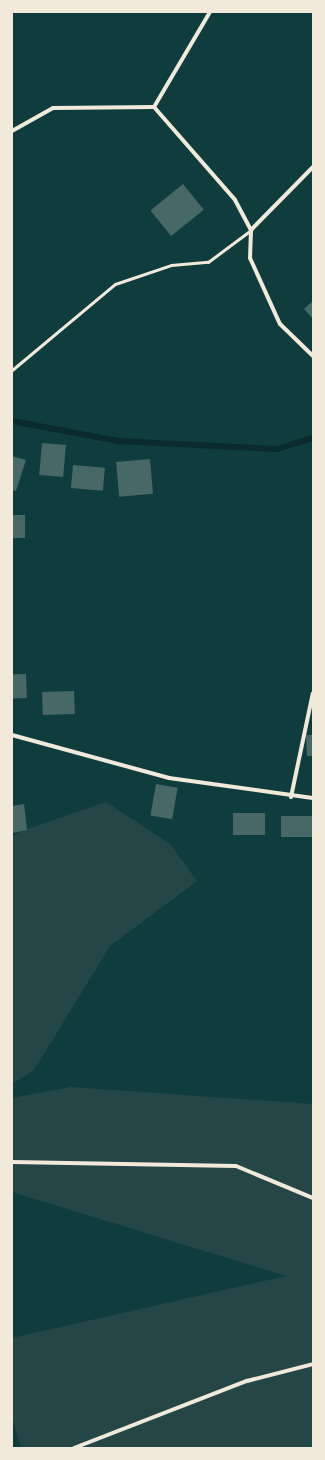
<!DOCTYPE html>
<style>
body{margin:0}
#map{position:relative;width:325px;height:1460px;overflow:hidden;background:#0f3d3e;font-family:Raleway,sans-serif}
div>[style]{position:absolute}
[style*='--x']{left:calc(var(--x)*1px);top:calc(var(--y)*1px);width:calc(var(--w)*1px);rotate:calc(var(--a)*1deg)}
.green>*{inset:0;background:#244646}
.stream>*{height:6px;margin:-3px;padding:0 3px;transform-origin:3px;border-radius:3px;background:#0a2a2b}
.building>*{inset:0;background:#486865;transform-origin:0 0}
.service>*{height:3px;margin:-1.5px;padding:0 1.5px;transform-origin:1.5px;border-radius:1.5px;background:#f1e9da}
.minor>*{height:4px;margin:-2px;padding:0 2px;transform-origin:2px;border-radius:2px;background:#f1e9da}
span{translate:-50% -50%;white-space:nowrap;text-align:center;line-height:1.15;-webkit-text-stroke:3px #f1e9da;paint-order:stroke}
.frame{position:absolute;inset:0;border:13px solid #f1e9da;pointer-events:none}
</style>
<div id="map">
<div class="green">
<i style="clip-path:polygon(106px 802px,170px 844px,197px 881px,110px 946px,34px 1070px,12px 1084px,12px 837px,19px 832px)"></i>
<i style="clip-path:polygon(71px 1087px,313px 1104px,313px 1448px,21px 1448px,12px 1416px,12px 1338px,286px 1276px,12px 1192px,12px 1098px)"></i>
</div>
<div class="stream">
<i style="--x:12;--y:421;--w:108;--a:10.7"></i>
<i style="--x:118;--y:441;--w:159;--a:2.9"></i>
<i style="--x:277;--y:449;--w:38;--a:-17"></i>
</div>
<div class="building">
<i style="left:183px;top:184px;width:33px;height:42px;rotate:51deg"></i>
<i style="clip-path:polygon(313px 301px,313px 319px,304px 309px)"></i>
<i style="left:42px;top:443px;width:24px;height:32px;rotate:5deg"></i>
<i style="clip-path:polygon(12px 456px,26px 460px,16px 491px,12px 490px)"></i>
<i style="left:150px;top:459px;width:35px;height:34px;rotate:85deg"></i>
<i style="left:73px;top:465px;width:32px;height:23px;rotate:5deg"></i>
<i style="left:12px;top:515px;width:13px;height:23px"></i>
<i style="left:26px;top:674px;width:24px;height:14px;rotate:88deg"></i>
<i style="left:74px;top:691px;width:23px;height:32px;rotate:88deg"></i>
<i style="clip-path:polygon(306px 735px,313px 735px,313px 756px,307px 756px)"></i>
<i style="left:156px;top:784px;width:22px;height:32px;rotate:10deg"></i>
<i style="clip-path:polygon(24px 804px,27px 830px,12px 833px,12px 806px)"></i>
<i style="left:233px;top:813px;width:32px;height:22px"></i>
<i style="left:281px;top:816px;width:32px;height:21px"></i>
</div>
<div class="service">
<i style="--x:12;--y:370;--w:134;--a:-39.9"></i>
<i style="--x:115;--y:284;--w:59;--a:-18.7"></i>
<i style="--x:171;--y:265;--w:37;--a:-5"></i>
<i style="--x:208;--y:262;--w:54;--a:-36.7"></i>
</div>
<div class="minor">
<i style="--x:154;--y:107;--w:110;--a:-59.5"></i>
<i style="--x:12;--y:131;--w:47;--a:-29.3"></i>
<i style="--x:53;--y:108;--w:101;--a:-0.6"></i>
<i style="--x:154;--y:107;--w:123;--a:48.9"></i>
<i style="--x:235;--y:200;--w:34;--a:62"></i>
<i style="--x:251;--y:230;--w:28;--a:92"></i>
<i style="--x:250;--y:258;--w:72;--a:65.6"></i>
<i style="--x:280;--y:324;--w:46;--a:44.1"></i>
<i style="--x:251;--y:230;--w:88;--a:-45.5"></i>
<i style="--x:12;--y:735;--w:163;--a:15.3"></i>
<i style="--x:169;--y:778;--w:145;--a:7.9"></i>
<i style="--x:291;--y:797;--w:106;--a:-78.1"></i>
<i style="--x:12;--y:1162;--w:224;--a:1"></i>
<i style="--x:236;--y:1166;--w:83;--a:22.6"></i>
<i style="--x:74;--y:1448;--w:186;--a:-21.2"></i>
<i style="--x:247;--y:1381;--w:68;--a:-14.4"></i>
</div>
<div class="frame"></div>
</div>
